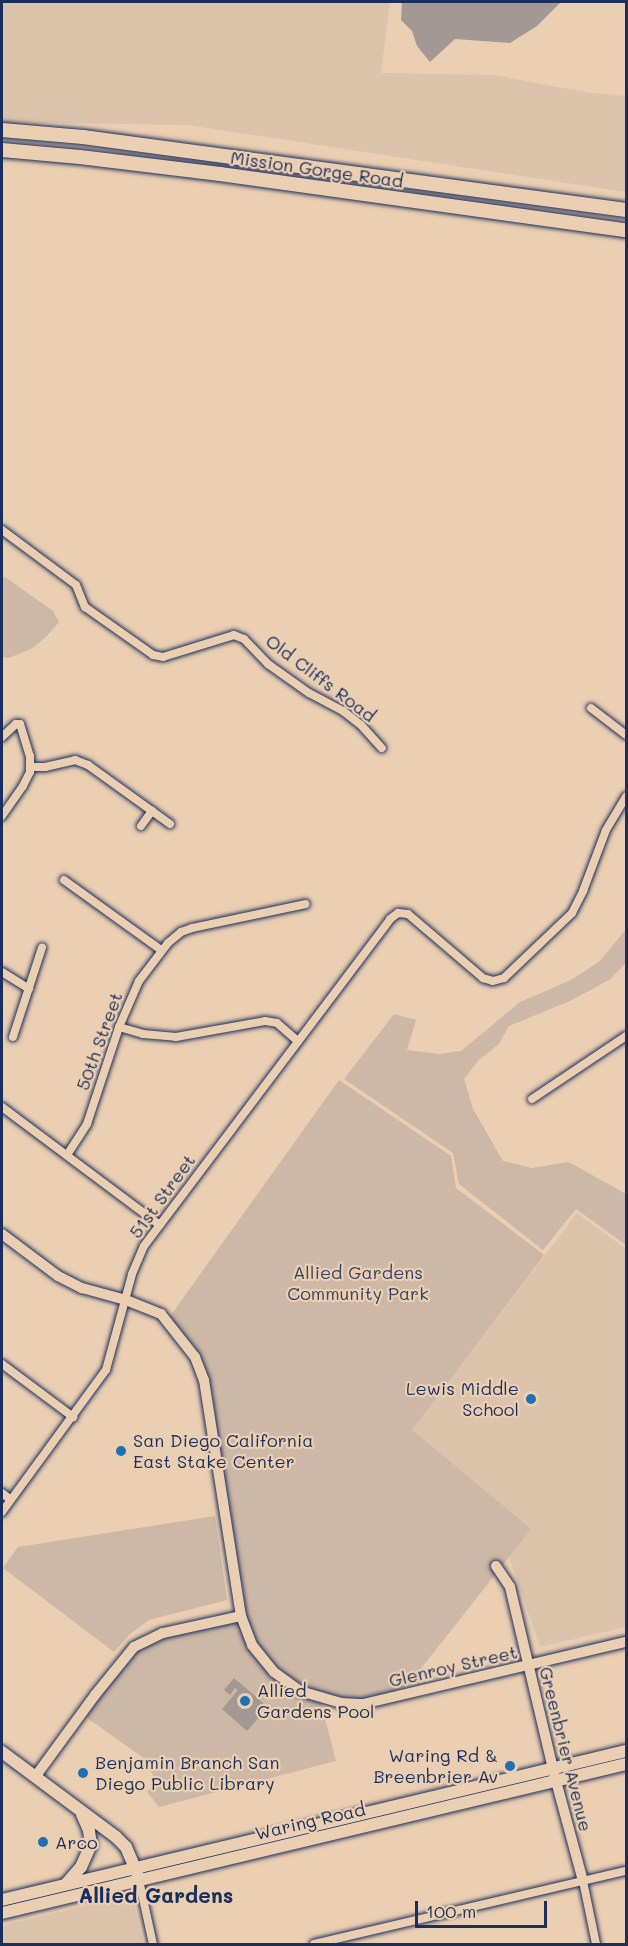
<!DOCTYPE html>
<style>
body{margin:0}
#map{position:relative;width:628px;height:1946px;overflow:hidden;background:#ebcfb2;font-family:Mali,sans-serif}
div>[style]{position:absolute}
[style*='--x']{left:calc(var(--x)*1px);top:calc(var(--y)*1px);width:calc(var(--w)*1px);rotate:calc(var(--a)*1deg)}
.built>*{inset:0;background:#dbc3ac}
.green>*{inset:0;background:#cdb7a6}
.water>*{inset:0;background:#a49895}
.roads{filter:drop-shadow(0 0 2px #1b2f5e) drop-shadow(0 0 2px #1b2f5e)}
.minor>*{height:8px;margin:-4px;padding:0 4px;transform-origin:4px;border-radius:4px;background:#ebcfb2}
.tertiary>*{height:10px;margin:-5px;padding:0 5px;transform-origin:5px;border-radius:5px;background:#ebcfb2}
.secondary>*{height:12px;margin:-6px;padding:0 6px;transform-origin:6px;border-radius:6px;background:#ebcfb2}
.primary>*{height:14px;margin:-7px;padding:0 7px;transform-origin:7px;border-radius:7px;background:#ebcfb2}
.dots>*{width:16px;height:16px;translate:-50% -50%;box-sizing:border-box;border:3px solid #ebcfb2;border-radius:50%}
span{translate:-50% -50%;white-space:nowrap;text-align:center;line-height:1.15;-webkit-text-stroke:4.5px #ebcfb2;paint-order:stroke}
.street-label{font-size:18px;color:#1b2f5e}
.park-label{font-size:18px;color:#364369}
.poi-label{font-size:18px;color:#1b2f5e}
.right{translate:-100% -50%;text-align:right}
.left{translate:0 -50%;text-align:left}
.quarter-label{font-size:21px;color:#1b2f5e;font-weight:700}
.frame{position:absolute;inset:0;border:3px solid #1b2f5e;pointer-events:none}
.scale{position:absolute;left:415px;top:1901px;width:132px;height:27px;box-sizing:border-box;border:3px solid #1b2f5e;border-top:0;padding-left:8px;font-size:18px;line-height:21px;white-space:nowrap;color:#1b2f5e;-webkit-text-stroke:4px #ebcfb2;paint-order:stroke}
</style>
<div id="map">
<div class="built">
<i style="clip-path:polygon(2px 2px,390px 2px,381px 73px,493px 75px,591px 93px,626px 96px,626px 192px,188px 125px,2px 122px)"></i>
<i style="clip-path:polygon(577px 1213px,626px 1249px,626px 1627px,540px 1647px,509px 1556px,531px 1529px,411px 1431px)"></i>
<i style="clip-path:polygon(132px 1895px,143px 1944px,2px 1944px,2px 1926px)"></i>
</div>
<div class="green">
<i style="clip-path:polygon(5px 577px,53px 611px,59px 622px,46px 637px,31px 649px,9px 658px,2px 657px,2px 578px)"></i>
<i style="clip-path:polygon(626px 929px,626px 963px,609px 980px,570px 1001px,509px 1026px,499px 1044px,478px 1061px,464px 1079px,473px 1109px,503px 1161px,532px 1168px,569px 1162px,626px 1194px,626px 1245px,576px 1209px,543px 1250px,459px 1184px,453px 1153px,344px 1079px,394px 1014px,416px 1020px,407px 1050px,439px 1054px,461px 1051px,520px 1002px,571px 980px,600px 961px)"></i>
<i style="clip-path:polygon(339px 1080px,451px 1156px,456px 1188px,544px 1255px,412px 1430px,531px 1529px,408px 1685px,372px 1702px,320px 1699px,336px 1761px,159px 1807px,147px 1792px,156px 1782px,145px 1759px,83px 1715px,138px 1645px,241px 1615px,204px 1380px,166px 1322px)"></i>
<i style="clip-path:polygon(215px 1516px,227px 1600px,149px 1620px,130px 1634px,114px 1652px,3px 1568px,18px 1547px)"></i>
</div>
<div class="water">
<i style="clip-path:polygon(402px 2px,561px 2px,537px 26px,510px 43px,455px 39px,430px 62px,417px 46px,412px 31px,401px 20px)"></i>
<i style="clip-path:polygon(234px 1678px,268px 1707px,247px 1731px,222px 1709px,238px 1690px,235px 1688px,230px 1695px,224px 1690px)"></i>
</div>
<div class="roads">
<div class="minor">
<i style="--x:2;--y:530;--w:92;--a:36.6"></i>
<i style="--x:76;--y:585;--w:24;--a:68"></i>
<i style="--x:85;--y:607;--w:83;--a:35.2"></i>
<i style="--x:153;--y:655;--w:10;--a:11"></i>
<i style="--x:163;--y:657;--w:74;--a:-17.2"></i>
<i style="--x:234;--y:635;--w:11;--a:22"></i>
<i style="--x:244;--y:639;--w:35;--a:46"></i>
<i style="--x:268;--y:664;--w:50;--a:35.3"></i>
<i style="--x:309;--y:693;--w:38;--a:28"></i>
<i style="--x:343;--y:711;--w:23;--a:38"></i>
<i style="--x:361;--y:725;--w:31;--a:48"></i>
<i style="--x:591;--y:708;--w:44;--a:37.6"></i>
<i style="--x:2;--y:737;--w:19;--a:-43"></i>
<i style="--x:16;--y:724;--w:4;--a:0"></i>
<i style="--x:20;--y:724;--w:34;--a:73"></i>
<i style="--x:30;--y:756;--w:16;--a:90"></i>
<i style="--x:30;--y:772;--w:16;--a:117"></i>
<i style="--x:23;--y:786;--w:37;--a:125"></i>
<i style="--x:30;--y:767;--w:15;--a:0"></i>
<i style="--x:45;--y:767;--w:31;--a:-13"></i>
<i style="--x:75;--y:760;--w:14;--a:21"></i>
<i style="--x:88;--y:765;--w:101;--a:35.7"></i>
<i style="--x:141;--y:826;--w:19;--a:-54"></i>
<i style="--x:64;--y:880;--w:120;--a:35.8"></i>
<i style="--x:2;--y:972;--w:32;--a:32"></i>
<i style="--x:119;--y:1027;--w:25;--a:16"></i>
<i style="--x:143;--y:1034;--w:33;--a:5"></i>
<i style="--x:176;--y:1037;--w:90;--a:-10.2"></i>
<i style="--x:265;--y:1021;--w:12;--a:9"></i>
<i style="--x:277;--y:1023;--w:28;--a:41"></i>
<i style="--x:13;--y:1037;--w:94;--a:-72"></i>
<i style="--x:532;--y:1099;--w:113;--a:-33.8"></i>
<i style="--x:2;--y:1107;--w:197;--a:36.8"></i>
<i style="--x:67;--y:1155;--w:37;--a:-57"></i>
<i style="--x:87;--y:1124;--w:102;--a:-71.7"></i>
<i style="--x:119;--y:1027;--w:50;--a:-66.5"></i>
<i style="--x:139;--y:981;--w:48;--a:-52.7"></i>
<i style="--x:168;--y:943;--w:17;--a:-40"></i>
<i style="--x:181;--y:932;--w:12;--a:-20"></i>
<i style="--x:192;--y:928;--w:116;--a:-11.9"></i>
<i style="--x:2;--y:1364;--w:89;--a:36.7"></i>
<i style="--x:2;--y:1493;--w:11;--a:38"></i>
<i style="--x:2;--y:1512;--w:176;--a:-53.8"></i>
<i style="--x:106;--y:1370;--w:99;--a:-74.8"></i>
<i style="--x:132;--y:1274;--w:30;--a:-67"></i>
<i style="--x:144;--y:1246;--w:409;--a:-53"></i>
<i style="--x:390;--y:919;--w:10;--a:-37"></i>
<i style="--x:398;--y:913;--w:10;--a:6"></i>
<i style="--x:408;--y:914;--w:99;--a:40.5"></i>
<i style="--x:483;--y:978;--w:10;--a:17"></i>
<i style="--x:493;--y:981;--w:11;--a:-15"></i>
<i style="--x:504;--y:978;--w:94;--a:-43.7"></i>
<i style="--x:572;--y:913;--w:25;--a:-63"></i>
<i style="--x:583;--y:891;--w:65;--a:-69.3"></i>
<i style="--x:606;--y:830;--w:39;--a:-59"></i>
<i style="--x:139;--y:1880;--w:66;--a:77.7"></i>
<i style="--x:583;--y:1881;--w:64;--a:78.3"></i>
<i style="--x:314;--y:1944;--w:320;--a:-13.2"></i>
</div>
<div class="tertiary">
<i style="--x:2;--y:1234;--w:70;--a:36.9"></i>
<i style="--x:58;--y:1276;--w:27;--a:27"></i>
<i style="--x:82;--y:1288;--w:46;--a:15.3"></i>
<i style="--x:126;--y:1300;--w:38;--a:22"></i>
<i style="--x:161;--y:1314;--w:55;--a:51.7"></i>
<i style="--x:195;--y:1357;--w:25;--a:69"></i>
<i style="--x:204;--y:1380;--w:239;--a:81.1"></i>
<i style="--x:241;--y:1616;--w:31;--a:69"></i>
<i style="--x:252;--y:1645;--w:35;--a:51"></i>
<i style="--x:274;--y:1672;--w:32;--a:36"></i>
<i style="--x:300;--y:1691;--w:43;--a:16.3"></i>
<i style="--x:341;--y:1703;--w:22;--a:3"></i>
<i style="--x:363;--y:1704;--w:270;--a:-13.3"></i>
<i style="--x:496;--y:1566;--w:25;--a:56"></i>
<i style="--x:510;--y:1587;--w:199;--a:76.7"></i>
<i style="--x:556;--y:1781;--w:104;--a:74.9"></i>
<i style="--x:35;--y:1777;--w:102;--a:-53.8"></i>
<i style="--x:95;--y:1695;--w:62;--a:-50.9"></i>
<i style="--x:134;--y:1647;--w:32;--a:-26"></i>
<i style="--x:163;--y:1633;--w:80;--a:-12.3"></i>
</div>
<div class="secondary">
<i style="--x:2;--y:1752;--w:142;--a:36.7"></i>
<i style="--x:116;--y:1837;--w:14;--a:45"></i>
<i style="--x:126;--y:1847;--w:28;--a:67"></i>
<i style="--x:67;--y:1883;--w:21;--a:-49"></i>
<i style="--x:81;--y:1867;--w:24;--a:-66"></i>
<i style="--x:91;--y:1845;--w:15;--a:-98"></i>
<i style="--x:89;--y:1830;--w:17;--a:-114"></i>
<i style="--x:2;--y:1900;--w:642;--a:-13.43"></i>
<i style="--x:2;--y:1913;--w:642;--a:-13.43"></i>
</div>
<div class="primary">
<i style="--x:2;--y:130;--w:81;--a:4.9"></i>
<i style="--x:83;--y:137;--w:548;--a:7.66"></i>
<i style="--x:2;--y:150;--w:78;--a:5.1"></i>
<i style="--x:80;--y:157;--w:141;--a:6.9"></i>
<i style="--x:220;--y:174;--w:410;--a:7.9"></i>
</div>
</div>
<div class="dots">
<i style="left:531px;top:1399px;background:#1f6fb2"></i>
<i style="left:121px;top:1451px;background:#1f6fb2"></i>
<i style="left:245px;top:1701px;background:#1f6fb2"></i>
<i style="left:510px;top:1766px;background:#1f6fb2"></i>
<i style="left:83px;top:1773px;background:#1f6fb2"></i>
<i style="left:43px;top:1842px;background:#1f6fb2"></i>
</div>
<div class="street-label">
<span style="left:317px;top:169px;rotate:8deg">Mission Gorge Road</span>
<span style="left:321px;top:678px;rotate:37deg">Old Cliffs Road</span>
<span style="left:99px;top:1041px;rotate:-70deg">50th Street</span>
<span style="left:162px;top:1196px;rotate:-54deg">51st Street</span>
<span style="left:453px;top:1666px;rotate:-13deg">Glenroy Street</span>
<span style="left:566px;top:1749px;rotate:76deg">Greenbrier Avenue</span>
<span style="left:310px;top:1821px;rotate:-13deg">Waring Road</span>
</div>
<div class="park-label">
<span style="left:358px;top:1283px">Allied Gardens<br>Community Park</span>
</div>
<div class="poi-label">
<span class="right" style="left:519px;top:1399px">Lewis Middle<br>School</span>
<span class="left" style="left:133px;top:1451px">San Diego California<br>East Stake Center</span>
<span class="left" style="left:257px;top:1701px">Allied<br>Gardens Pool</span>
<span class="right" style="left:498px;top:1766px">Waring Rd &amp;<br>Breenbrier Av</span>
<span class="left" style="left:95px;top:1773px">Benjamin Branch San<br>Diego Public Library</span>
<span class="left" style="left:55px;top:1842px">Arco</span>
</div>
<div class="quarter-label">
<span style="left:156px;top:1895px">Allied Gardens</span>
</div>
<div class="frame"></div>
<div class="scale">100 m</div>
</div>
